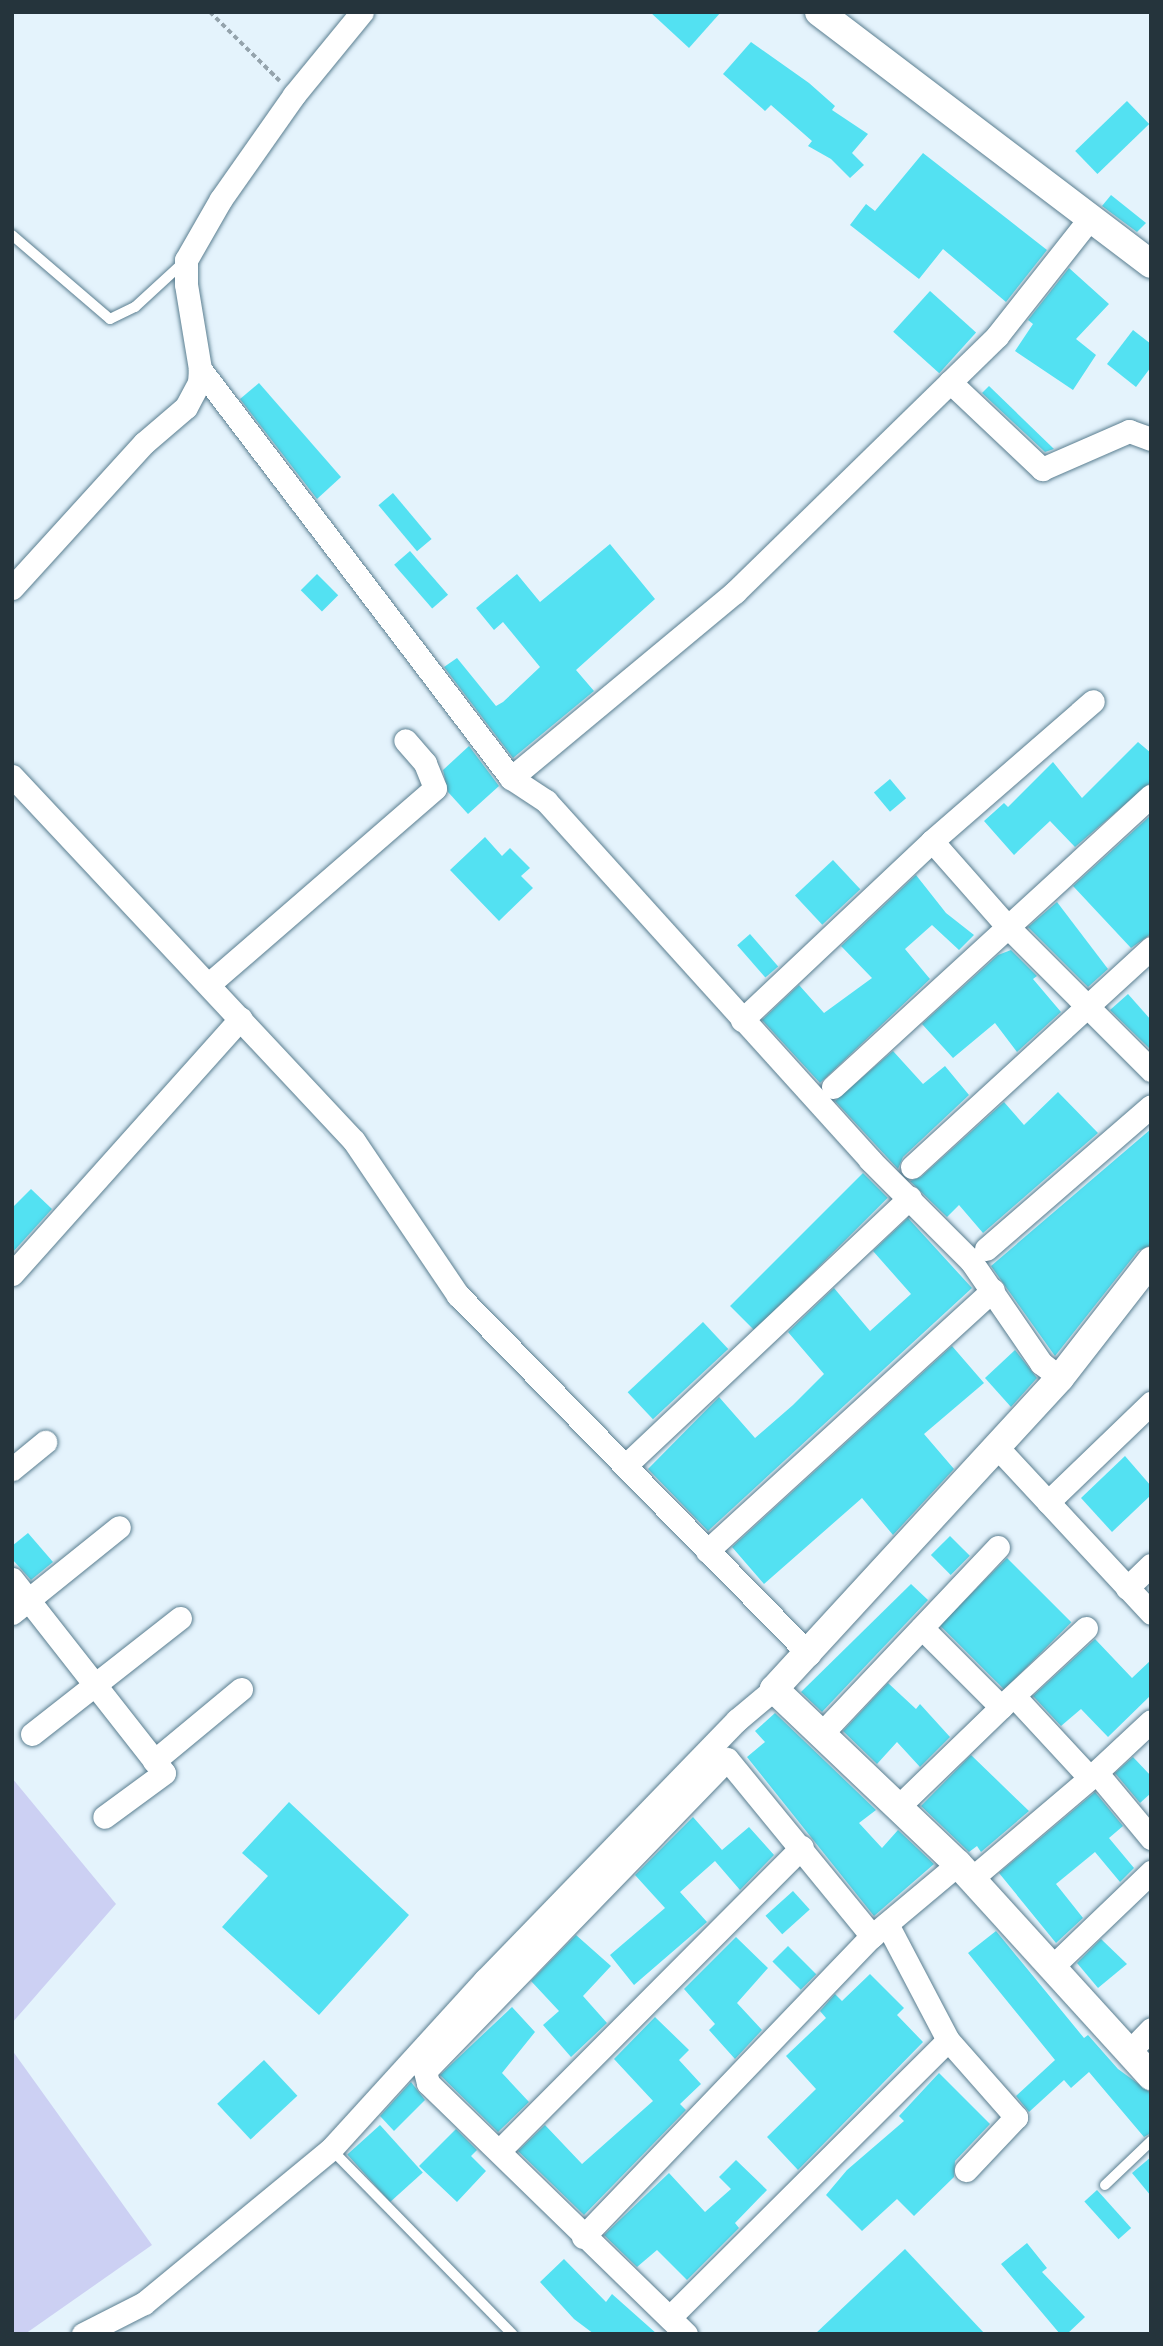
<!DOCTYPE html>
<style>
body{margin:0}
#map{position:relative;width:1163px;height:2346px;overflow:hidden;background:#e4f3fc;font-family:Signika,sans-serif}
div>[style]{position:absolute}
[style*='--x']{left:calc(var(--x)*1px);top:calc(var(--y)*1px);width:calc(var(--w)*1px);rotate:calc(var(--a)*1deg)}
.water>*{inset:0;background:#ccd0f3}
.building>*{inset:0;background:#53e1f2;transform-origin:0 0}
.path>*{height:3.5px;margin-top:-1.75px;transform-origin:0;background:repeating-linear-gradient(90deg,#94a3ac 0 5px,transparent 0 8.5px)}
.roads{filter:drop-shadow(0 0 2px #5a7e90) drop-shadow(0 0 2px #5a7e90)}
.service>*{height:10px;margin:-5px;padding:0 5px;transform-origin:5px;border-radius:5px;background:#fff}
.minor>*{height:23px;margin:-11.5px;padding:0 11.5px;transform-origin:11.5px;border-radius:11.5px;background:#fff}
.tertiary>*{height:28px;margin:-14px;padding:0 14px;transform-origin:14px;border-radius:14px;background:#fff}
span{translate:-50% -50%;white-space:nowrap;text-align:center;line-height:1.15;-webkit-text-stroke:7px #e4f3fc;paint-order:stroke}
.frame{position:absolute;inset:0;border:14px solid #25343c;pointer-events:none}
</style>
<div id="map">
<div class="water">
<i style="clip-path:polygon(12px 1778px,116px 1904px,12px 2023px)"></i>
<i style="clip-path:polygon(12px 2050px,152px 2245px,25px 2334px,12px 2334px)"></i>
</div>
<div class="building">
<i style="clip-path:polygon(650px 12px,721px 12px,689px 48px)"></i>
<i style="clip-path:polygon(751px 42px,809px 83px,835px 106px,832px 110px,868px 134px,852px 153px,864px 165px,850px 178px,831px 159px,808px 146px,812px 141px,771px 105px,765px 111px,723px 74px)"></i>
<i style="left:1127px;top:101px;width:32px;height:72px;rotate:46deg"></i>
<i style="clip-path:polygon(923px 153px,1047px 250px,1006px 302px,943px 249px,919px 279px,850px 225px,866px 204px,875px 211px)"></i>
<i style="clip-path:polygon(1111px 195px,1146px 223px,1137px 232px,1102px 206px)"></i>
<i style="clip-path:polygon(1069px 268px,1109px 304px,1076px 339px,1096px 355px,1073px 390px,1015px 351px,1033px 324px,1028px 320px)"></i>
<i style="left:930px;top:291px;width:62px;height:55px;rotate:42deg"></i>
<i style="clip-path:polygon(1133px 330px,1151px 344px,1151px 367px,1136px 387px,1107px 364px)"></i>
<i style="clip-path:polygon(259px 383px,341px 477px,317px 499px,240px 399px)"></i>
<i style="clip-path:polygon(989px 386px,1054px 449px,1045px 452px,982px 393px)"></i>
<i style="left:393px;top:493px;width:60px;height:19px;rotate:50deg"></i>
<i style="clip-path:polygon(610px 544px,655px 599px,576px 670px,594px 691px,513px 758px,444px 667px,457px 658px,496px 706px,503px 702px,540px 667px,503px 622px,494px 630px,476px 608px,517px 574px,540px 602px)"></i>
<i style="left:410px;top:551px;width:58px;height:21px;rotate:49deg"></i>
<i style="left:317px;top:574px;width:30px;height:23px;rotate:45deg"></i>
<i style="clip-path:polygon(1138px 742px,1151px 753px,1151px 782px,1075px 847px,1050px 821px,1014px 855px,984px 821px,1004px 803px,1008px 807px,1053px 762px,1082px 798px)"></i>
<i style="clip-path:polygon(469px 746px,499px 786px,468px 814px,448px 792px,443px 770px)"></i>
<i style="left:890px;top:779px;width:25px;height:21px;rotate:50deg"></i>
<i style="clip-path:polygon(1151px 815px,1151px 934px,1131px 948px,1073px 886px)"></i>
<i style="clip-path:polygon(485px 837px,502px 856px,510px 848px,530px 868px,521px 876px,533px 888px,499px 921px,450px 870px)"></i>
<i style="left:833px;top:860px;width:40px;height:52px;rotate:47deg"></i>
<i style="clip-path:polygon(916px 875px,946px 913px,974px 935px,959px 950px,932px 925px,905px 949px,930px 979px,820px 1083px,762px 1020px,799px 985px,824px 1013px,872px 978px,841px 946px)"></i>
<i style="clip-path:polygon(1057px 902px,1108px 969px,1088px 987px,1028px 927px)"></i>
<i style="left:750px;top:934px;width:43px;height:17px;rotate:49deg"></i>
<i style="clip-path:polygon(1011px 950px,1037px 976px,1033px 979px,1061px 1012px,1017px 1052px,995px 1023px,953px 1058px,922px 1024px,998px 955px)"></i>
<i style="clip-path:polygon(1128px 994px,1151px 1020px,1151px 1050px,1110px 1010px)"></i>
<i style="clip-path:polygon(893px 1051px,923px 1084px,945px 1066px,969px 1095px,903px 1157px,898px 1169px,835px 1101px)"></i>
<i style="clip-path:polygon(1058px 1092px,1098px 1133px,983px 1233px,959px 1205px,947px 1217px,910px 1181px,921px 1177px,1004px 1102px,1024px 1125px)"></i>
<i style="clip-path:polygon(1151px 1129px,1151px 1245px,1138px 1251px,1055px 1356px,991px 1266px)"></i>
<i style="left:863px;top:1173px;width:35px;height:188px;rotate:45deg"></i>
<i style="clip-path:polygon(31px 1189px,52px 1209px,12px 1253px,12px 1208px)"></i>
<i style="clip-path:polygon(908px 1218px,972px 1288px,708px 1531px,648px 1469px,719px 1397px,755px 1438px,793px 1405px,824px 1374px,788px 1332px,834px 1288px,870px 1331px,911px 1294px,873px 1251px)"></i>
<i style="left:703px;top:1322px;width:37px;height:103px;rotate:47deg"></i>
<i style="clip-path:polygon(952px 1346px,984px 1383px,924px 1434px,954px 1469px,893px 1535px,862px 1498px,764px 1584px,732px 1547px)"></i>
<i style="clip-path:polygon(1015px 1350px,1037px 1378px,1011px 1407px,985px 1378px)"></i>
<i style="clip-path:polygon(1125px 1456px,1151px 1486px,1151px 1495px,1112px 1532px,1081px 1498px)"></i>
<i style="clip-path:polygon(28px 1533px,53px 1562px,31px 1580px,12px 1559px,12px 1546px)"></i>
<i style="left:950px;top:1536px;width:28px;height:27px;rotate:45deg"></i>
<i style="left:1007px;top:1558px;width:91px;height:95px;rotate:45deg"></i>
<i style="clip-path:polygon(911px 1584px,928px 1600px,822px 1712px,801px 1692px)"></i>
<i style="clip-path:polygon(1095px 1639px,1132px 1678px,1151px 1660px,1151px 1695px,1108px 1737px,1081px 1709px,1061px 1726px,1033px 1696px)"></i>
<i style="clip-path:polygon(888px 1683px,916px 1709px,920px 1704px,950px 1737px,920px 1767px,897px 1742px,877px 1764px,843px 1731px)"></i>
<i style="clip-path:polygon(775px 1713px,876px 1810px,859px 1823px,882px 1848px,898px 1830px,934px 1864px,874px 1916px,747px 1757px,765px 1742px,755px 1731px)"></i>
<i style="clip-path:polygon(971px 1755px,1029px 1811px,981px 1852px,977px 1846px,969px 1852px,921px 1806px)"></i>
<i style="clip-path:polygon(1133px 1757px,1151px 1776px,1151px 1793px,1140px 1803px,1115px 1773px)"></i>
<i style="clip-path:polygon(1095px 1792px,1123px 1826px,1109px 1838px,1134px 1868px,1120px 1882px,1095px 1852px,1056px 1884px,1083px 1918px,1056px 1943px,999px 1873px)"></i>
<i style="clip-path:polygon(289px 1802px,409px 1915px,319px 2015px,222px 1927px,268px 1876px,242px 1853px)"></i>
<i style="clip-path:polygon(693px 1817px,722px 1850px,749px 1827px,774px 1855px,740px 1890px,715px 1861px,680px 1892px,707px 1922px,634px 1985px,610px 1955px,665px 1908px,635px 1875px)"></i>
<i style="left:793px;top:1891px;width:25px;height:37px;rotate:48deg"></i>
<i style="clip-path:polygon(996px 1931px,1084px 2038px,1088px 2035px,1118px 2069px,1151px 2093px,1151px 2133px,1144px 2137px,1089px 2072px,1071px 2088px,1064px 2080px,1029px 2112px,1016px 2096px,1055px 2060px,968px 1953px)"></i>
<i style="clip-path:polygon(576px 1935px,611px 1966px,583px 1996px,607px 2023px,571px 2057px,543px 2025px,559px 2011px,531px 1981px)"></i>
<i style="clip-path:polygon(736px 1937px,768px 1968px,737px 2003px,762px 2030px,735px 2059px,709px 2030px,715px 2024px,684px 1989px)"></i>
<i style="clip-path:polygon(1101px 1939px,1127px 1964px,1098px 1988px,1077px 1963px)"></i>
<i style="left:788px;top:1946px;width:40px;height:22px;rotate:45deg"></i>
<i style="clip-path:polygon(870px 1974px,904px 2008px,897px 2015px,923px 2042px,798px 2170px,767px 2137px,816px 2089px,786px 2056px,826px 2018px,820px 2011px,835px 1994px,842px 2001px)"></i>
<i style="clip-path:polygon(512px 2007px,535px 2032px,502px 2073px,529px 2102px,498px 2132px,440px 2075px)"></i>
<i style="clip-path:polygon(655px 2017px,689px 2050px,679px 2060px,701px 2084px,680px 2104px,686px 2110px,584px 2215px,518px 2151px,545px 2125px,582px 2164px,653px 2101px,614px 2059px)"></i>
<i style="left:264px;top:2060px;width:49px;height:64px;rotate:47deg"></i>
<i style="clip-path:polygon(939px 2073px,990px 2124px,955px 2161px,954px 2177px,914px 2216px,897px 2199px,862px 2231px,826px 2195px,847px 2170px,904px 2121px,899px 2116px)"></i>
<i style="clip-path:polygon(411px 2082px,425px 2100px,394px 2131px,380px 2116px)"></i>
<i style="left:380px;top:2125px;width:64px;height:44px;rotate:48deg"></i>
<i style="clip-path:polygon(456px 2129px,477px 2150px,471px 2156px,486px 2171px,457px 2202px,419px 2166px)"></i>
<i style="clip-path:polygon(1151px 2157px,1151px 2196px,1132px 2173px)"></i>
<i style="clip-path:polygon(736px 2160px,767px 2190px,735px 2223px,739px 2228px,687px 2280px,657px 2250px,637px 2267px,604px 2235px,669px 2173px,705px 2212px,731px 2189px,719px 2177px)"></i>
<i style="left:1097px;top:2190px;width:51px;height:17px;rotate:48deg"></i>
<i style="clip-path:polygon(1027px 2243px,1047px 2268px,1042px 2272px,1085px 2317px,1067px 2334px,1060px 2334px,1001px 2264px)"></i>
<i style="clip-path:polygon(905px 2249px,985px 2334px,815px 2334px)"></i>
<i style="clip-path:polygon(564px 2259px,606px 2302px,612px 2294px,657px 2334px,594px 2334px,574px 2319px,540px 2282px)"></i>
</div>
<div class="path">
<i style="--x:210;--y:12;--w:98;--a:44.6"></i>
</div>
<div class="roads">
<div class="service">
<i style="--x:12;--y:235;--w:129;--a:40.6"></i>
<i style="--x:110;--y:319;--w:28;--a:-26"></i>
<i style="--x:135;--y:307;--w:67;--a:-42.6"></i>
<i style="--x:331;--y:2149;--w:259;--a:45.6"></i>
<i style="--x:1105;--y:2185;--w:64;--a:-43.7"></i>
</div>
<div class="minor">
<i style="--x:200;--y:369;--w:514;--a:52.75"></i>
<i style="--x:511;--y:778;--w:42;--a:33.3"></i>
<i style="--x:546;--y:801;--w:484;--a:47.9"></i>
<i style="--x:870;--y:1160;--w:143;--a:45"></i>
<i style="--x:971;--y:1261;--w:124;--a:55.5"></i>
<i style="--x:1041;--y:1363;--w:24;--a:38"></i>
<i style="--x:950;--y:382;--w:127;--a:43.4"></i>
<i style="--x:1042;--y:469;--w:95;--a:-23.6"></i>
<i style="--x:1129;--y:431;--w:23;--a:20"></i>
<i style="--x:12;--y:588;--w:196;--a:-47.7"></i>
<i style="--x:144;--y:443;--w:55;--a:-40.6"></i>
<i style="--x:186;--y:407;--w:27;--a:-62"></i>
<i style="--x:199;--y:383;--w:14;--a:-86"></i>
<i style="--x:200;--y:369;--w:86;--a:-99.4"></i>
<i style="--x:186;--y:284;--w:24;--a:-90"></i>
<i style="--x:186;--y:260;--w:70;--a:-60.2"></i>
<i style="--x:221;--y:199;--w:127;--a:-54.9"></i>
<i style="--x:294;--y:95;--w:107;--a:-50.7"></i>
<i style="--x:12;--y:776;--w:500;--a:46.86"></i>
<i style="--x:354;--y:1141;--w:186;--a:56"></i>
<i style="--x:458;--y:1295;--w:502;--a:45.65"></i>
<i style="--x:511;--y:778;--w:291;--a:-39.7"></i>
<i style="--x:735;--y:592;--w:366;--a:-44.3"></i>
<i style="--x:997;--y:336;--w:152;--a:-51.7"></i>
<i style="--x:932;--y:841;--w:112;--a:48.6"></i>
<i style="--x:1006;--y:925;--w:205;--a:45"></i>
<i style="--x:209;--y:984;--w:299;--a:-40.9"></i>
<i style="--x:435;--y:788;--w:27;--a:-112"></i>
<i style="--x:425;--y:763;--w:30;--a:-131"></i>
<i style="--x:742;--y:1020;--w:261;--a:-43.3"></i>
<i style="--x:932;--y:841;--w:213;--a:-41"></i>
<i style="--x:833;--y:1087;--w:431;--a:-42.5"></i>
<i style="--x:912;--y:1167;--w:324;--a:-42.5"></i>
<i style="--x:986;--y:1249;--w:218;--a:-40.9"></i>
<i style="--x:12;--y:1274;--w:343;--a:-48.2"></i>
<i style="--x:996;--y:1446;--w:228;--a:47.1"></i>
<i style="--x:626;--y:1465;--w:390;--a:-43.3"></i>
<i style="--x:12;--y:1469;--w:43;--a:-39.3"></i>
<i style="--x:1048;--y:1502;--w:143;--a:-43.9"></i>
<i style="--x:707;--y:1551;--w:387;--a:-42.4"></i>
<i style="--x:12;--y:1579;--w:246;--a:51.9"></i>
<i style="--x:164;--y:1773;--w:74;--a:143.7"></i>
<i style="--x:1127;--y:1588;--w:33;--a:-44"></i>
<i style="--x:12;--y:1613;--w:137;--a:-38.8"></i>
<i style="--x:922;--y:1628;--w:112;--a:45"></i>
<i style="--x:1001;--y:1707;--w:116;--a:-42.9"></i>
<i style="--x:1014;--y:1696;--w:112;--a:47.2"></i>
<i style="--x:1090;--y:1778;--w:83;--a:-43.1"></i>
<i style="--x:822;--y:1733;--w:256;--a:-46.6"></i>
<i style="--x:32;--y:1734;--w:188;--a:-38.1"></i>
<i style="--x:154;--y:1761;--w:113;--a:-39.6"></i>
<i style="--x:1096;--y:1772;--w:86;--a:50.2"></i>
<i style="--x:899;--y:1806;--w:142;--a:-44.1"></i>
<i style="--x:971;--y:1879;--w:156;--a:-40.3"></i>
<i style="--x:887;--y:1924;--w:131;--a:62.3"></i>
<i style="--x:948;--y:2040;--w:103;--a:48.6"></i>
<i style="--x:1016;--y:2117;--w:73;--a:133.3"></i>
<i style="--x:1053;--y:1966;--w:136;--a:-43.8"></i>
<i style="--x:1128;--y:2053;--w:33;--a:-46"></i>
<i style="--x:499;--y:2151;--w:429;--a:-45.1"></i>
<i style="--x:583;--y:2237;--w:417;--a:-46.2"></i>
<i style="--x:872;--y:1936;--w:112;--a:-39.9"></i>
<i style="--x:670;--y:2317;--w:392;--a:-44.9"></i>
<i style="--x:83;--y:2334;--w:68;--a:-26.9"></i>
<i style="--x:144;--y:2303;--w:242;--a:-39.5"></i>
<i style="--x:331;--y:2149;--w:229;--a:-47.7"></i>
<i style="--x:485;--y:1980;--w:362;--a:-45.9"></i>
<i style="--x:737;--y:1720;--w:48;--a:-40"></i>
<i style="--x:686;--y:2334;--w:360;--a:-135.8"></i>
<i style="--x:428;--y:2083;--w:12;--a:-104"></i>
<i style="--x:425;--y:2071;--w:434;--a:-45.9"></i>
<i style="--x:727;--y:1759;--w:229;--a:50.7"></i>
</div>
<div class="tertiary">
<i style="--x:819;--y:12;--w:417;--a:37.2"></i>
<i style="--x:1151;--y:1261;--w:148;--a:127.9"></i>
<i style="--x:1060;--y:1378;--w:423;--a:132.6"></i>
<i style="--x:774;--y:1689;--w:254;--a:43.6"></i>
<i style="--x:958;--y:1864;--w:287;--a:47.7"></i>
</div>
</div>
<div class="frame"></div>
</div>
